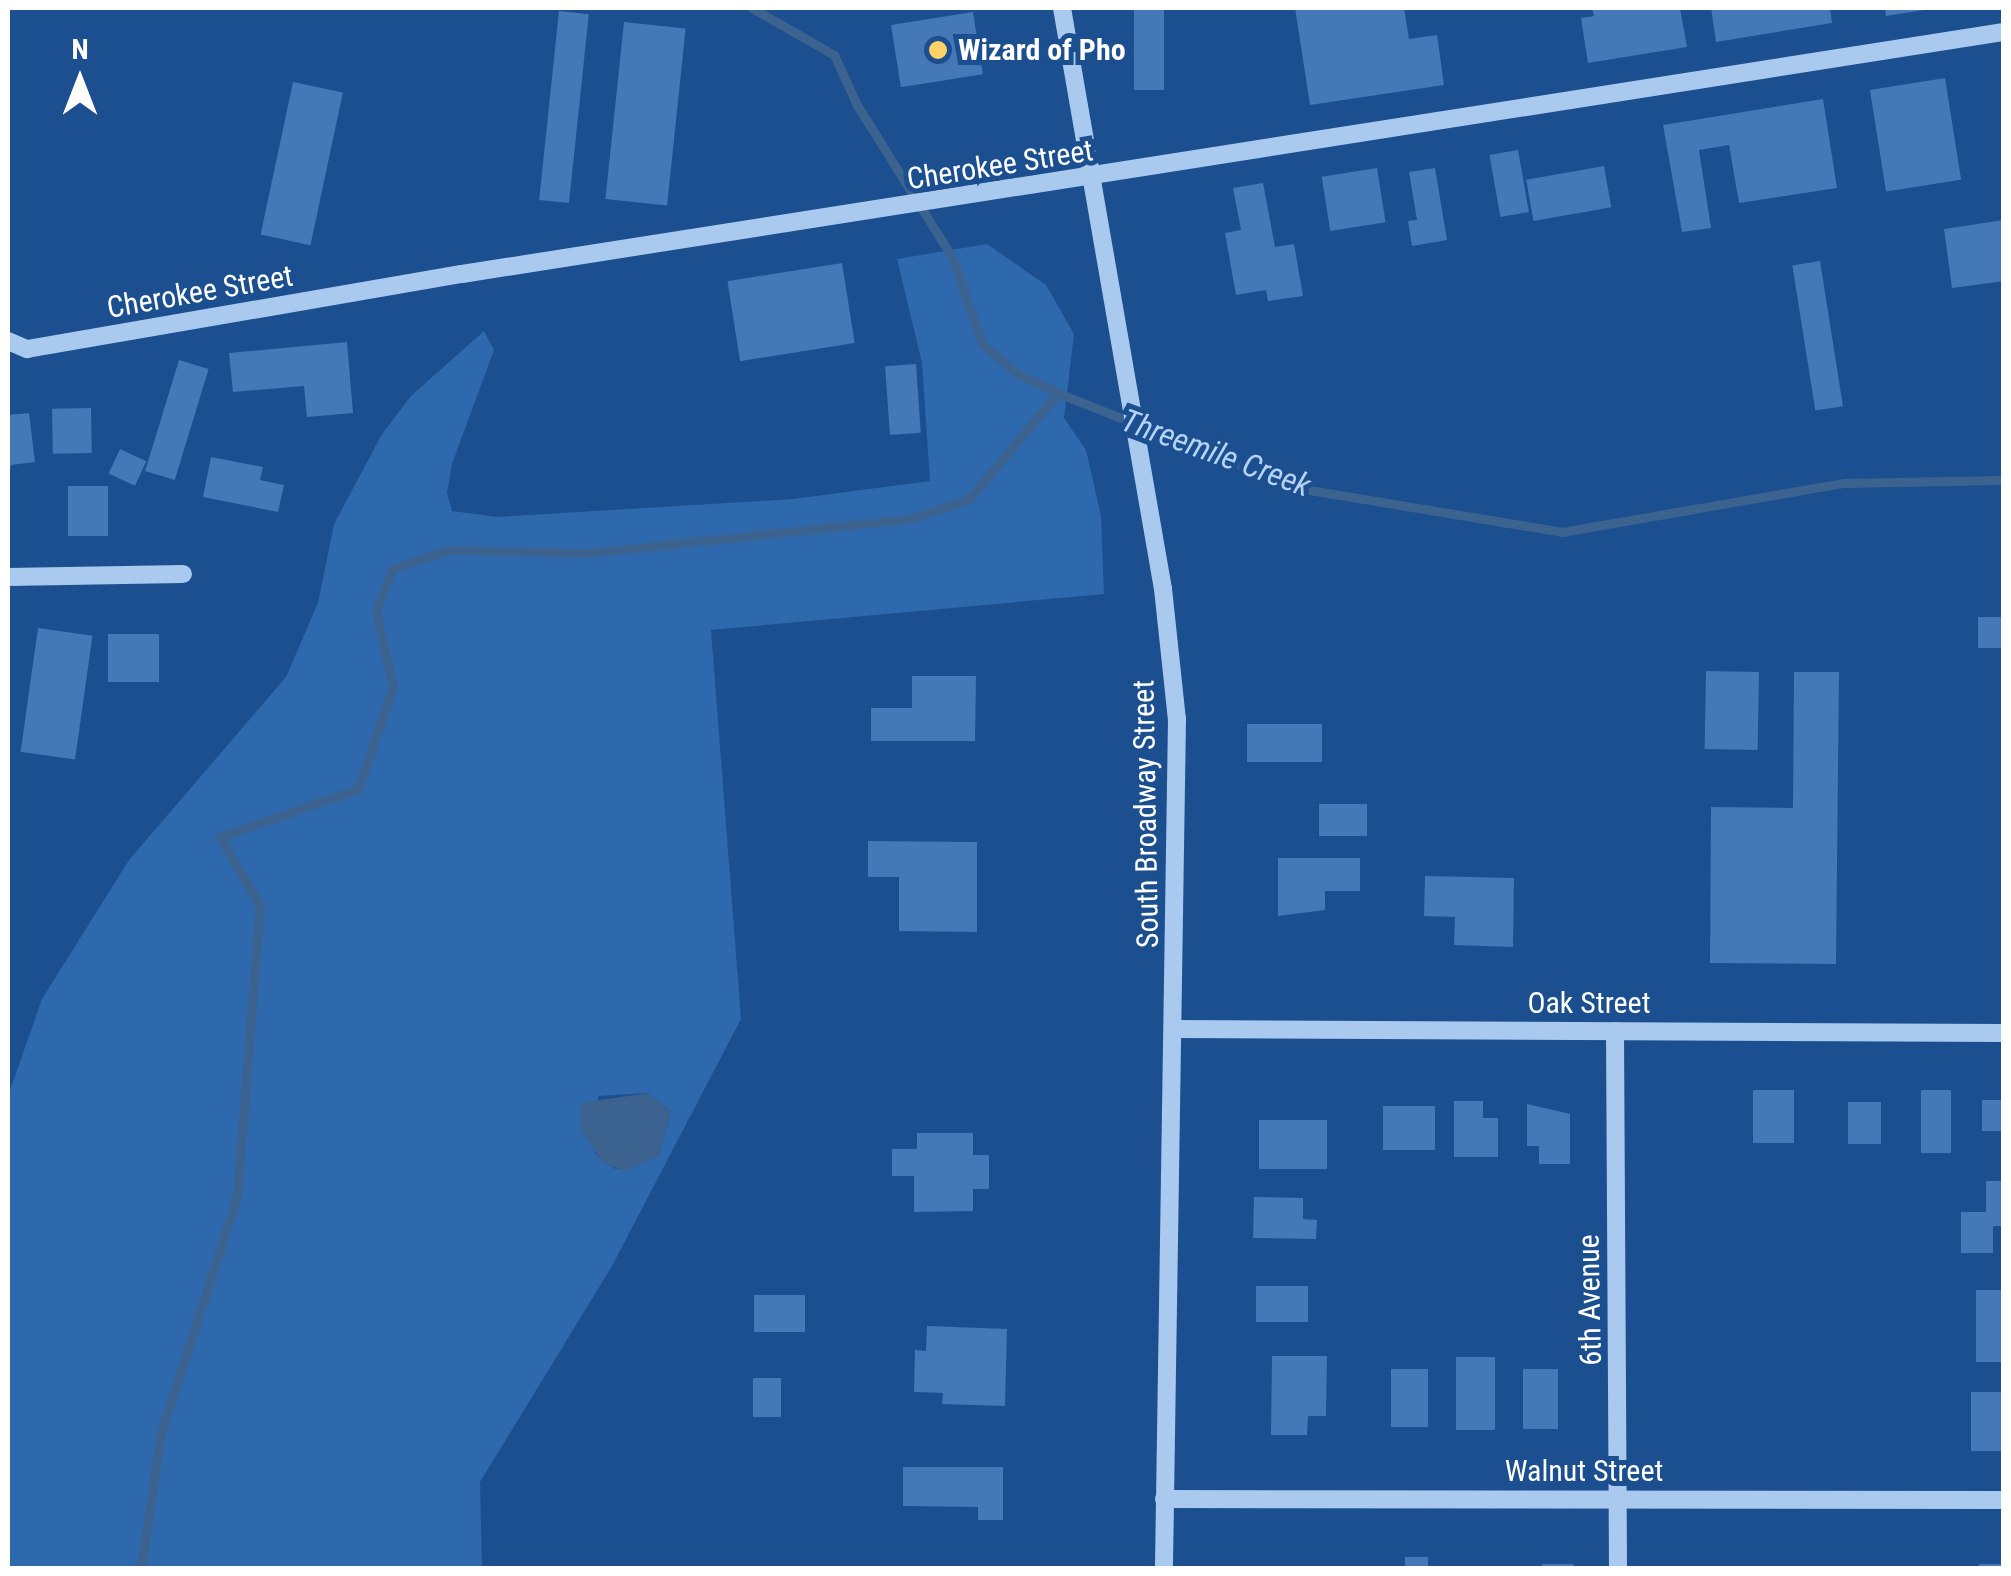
<!DOCTYPE html>
<style>
body{margin:0}
#map{position:relative;width:2011px;height:1576px;overflow:hidden;background:#1b4f8f;font-family:"Roboto Condensed",sans-serif}
div>[style]{position:absolute}
[style*='--x']{left:calc(var(--x)*1px);top:calc(var(--y)*1px);width:calc(var(--w)*1px);rotate:calc(var(--a)*1deg)}
.green>*{inset:0;background:#2e69ad}
.water>*{inset:0;background:#3c6290}
.stream>*{height:9px;margin:-4.5px;padding:0 4.5px;transform-origin:4.5px;border-radius:4.5px;background:#3c6290}
.building>*{inset:0;background:#4478b7;transform-origin:0 0}
.minor>*{height:18px;margin:-9px;padding:0 9px;transform-origin:9px;border-radius:9px;background:#a9c9ee}
.dots>*{width:28px;height:28px;translate:-50% -50%;box-sizing:border-box;border:5px solid #1b4f8f;border-radius:50%}
span{translate:-50% -50%;white-space:nowrap;text-align:center;line-height:1.15;-webkit-text-stroke:10px #1b4f8f;paint-order:stroke}
.poi-label{font-size:30px;color:#fff;font-weight:700}
.left{translate:0 -50%;text-align:left}
.street-label{font-size:30px;color:#fff}
.water-label{font-size:32px;color:#b5d3f5;font-style:italic}
.frame{position:absolute;inset:0;border:10px solid #fff;pointer-events:none}
.north{position:absolute;left:30px;top:30px;width:100px;height:100px;-webkit-text-stroke:8px #1b4f8f;paint-order:stroke;rotate:0deg;font-size:28px;font-weight:700;line-height:40px;text-align:center;color:#fff}
.north::after{content:'';display:block;margin:auto;width:35px;height:45px;background:#fff;clip-path:polygon(50% 0,100% 100%,50% 72%,0 100%)}
</style>
<div id="map">
<div class="green">
<i style="clip-path:polygon(evenodd,987px 244px,1046px 285px,1074px 334px,1064px 418px,1086px 450px,1101px 516px,1104px 594px,711px 630px,741px 1019px,612px 1266px,480px 1482px,482px 1568px,8px 1568px,8px 1096px,42px 999px,129px 860px,286px 677px,318px 603px,334px 524px,382px 434px,411px 396px,484px 331px,494px 350px,452px 464px,447px 493px,452px 511px,497px 517px,793px 499px,930px 481px,922px 363px,897px 259px,987px 244px,648px 1093px,671px 1111px,659px 1156px,616px 1169px,604px 1163px,595px 1153px,598px 1096px,648px 1093px)"></i>
</div>
<div class="water">
<i style="clip-path:polygon(648px 1093px,671px 1111px,659px 1156px,625px 1171px,604px 1164px,581px 1131px,581px 1103px)"></i>
</div>
<div class="stream">
<i style="--x:752;--y:8;--w:95;--a:29.8"></i>
<i style="--x:834;--y:55;--w:55;--a:65.3"></i>
<i style="--x:857;--y:105;--w:179;--a:58"></i>
<i style="--x:952;--y:257;--w:92;--a:71"></i>
<i style="--x:982;--y:344;--w:47;--a:39.8"></i>
<i style="--x:1018;--y:374;--w:44;--a:25.4"></i>
<i style="--x:1058;--y:393;--w:257;--a:21.7"></i>
<i style="--x:1297;--y:488;--w:269;--a:9.4"></i>
<i style="--x:1562;--y:532;--w:286;--a:-9.9"></i>
<i style="--x:1844;--y:483;--w:160;--a:-1.1"></i>
<i style="--x:141;--y:1568;--w:136;--a:-81.6"></i>
<i style="--x:161;--y:1433;--w:249;--a:-72.2"></i>
<i style="--x:237;--y:1196;--w:291;--a:-85.5"></i>
<i style="--x:260;--y:906;--w:80;--a:-120.1"></i>
<i style="--x:220;--y:837;--w:146;--a:-19.2"></i>
<i style="--x:358;--y:789;--w:108;--a:-71.1"></i>
<i style="--x:393;--y:687;--w:78;--a:-102.6"></i>
<i style="--x:376;--y:611;--w:45;--a:-69.1"></i>
<i style="--x:392;--y:569;--w:60;--a:-18.4"></i>
<i style="--x:449;--y:550;--w:140;--a:1.2"></i>
<i style="--x:589;--y:553;--w:327;--a:-6.1"></i>
<i style="--x:914;--y:518;--w:58;--a:-19.1"></i>
<i style="--x:969;--y:499;--w:138;--a:-50"></i>
</div>
<div class="building">
<i style="left:1134px;top:8px;width:30px;height:82px"></i>
<i style="clip-path:polygon(1295px 8px,1404px 8px,1409px 39px,1437px 35px,1444px 85px,1310px 105px)"></i>
<i style="clip-path:polygon(1592px 8px,1680px 8px,1687px 47px,1588px 63px,1581px 18px,1594px 16px)"></i>
<i style="clip-path:polygon(1711px 8px,1830px 8px,1832px 23px,1716px 42px)"></i>
<i style="clip-path:polygon(1885px 8px,1924px 8px,1924px 10px,1886px 16px)"></i>
<i style="left:559px;top:11px;width:30px;height:190px;rotate:6deg"></i>
<i style="left:973px;top:12px;width:63px;height:83px;rotate:81deg"></i>
<i style="left:624px;top:22px;width:62px;height:178px;rotate:6deg"></i>
<i style="left:1945px;top:78px;width:103px;height:76px;rotate:81deg"></i>
<i style="left:293px;top:82px;width:51px;height:156px;rotate:12deg"></i>
<i style="clip-path:polygon(1823px 99px,1837px 188px,1739px 203px,1729px 145px,1699px 150px,1711px 228px,1682px 232px,1663px 125px)"></i>
<i style="left:1518px;top:150px;width:63px;height:29px;rotate:80deg"></i>
<i style="left:1604px;top:166px;width:42px;height:79px;rotate:80deg"></i>
<i style="left:1377px;top:168px;width:55px;height:56px;rotate:81deg"></i>
<i style="clip-path:polygon(1435px 168px,1447px 240px,1412px 246px,1408px 221px,1417px 220px,1409px 172px)"></i>
<i style="clip-path:polygon(1263px 183px,1275px 247px,1294px 244px,1303px 296px,1268px 301px,1266px 290px,1236px 295px,1225px 233px,1241px 230px,1233px 188px)"></i>
<i style="clip-path:polygon(2004px 220px,2004px 281px,1952px 288px,1944px 229px)"></i>
<i style="left:1820px;top:261px;width:147px;height:28px;rotate:81deg"></i>
<i style="left:842px;top:263px;width:81px;height:116px;rotate:81deg"></i>
<i style="clip-path:polygon(347px 342px,353px 413px,307px 417px,304px 386px,233px 392px,229px 353px)"></i>
<i style="left:179px;top:360px;width:31px;height:116px;rotate:17deg"></i>
<i style="left:916px;top:364px;width:69px;height:31px;rotate:86deg"></i>
<i style="left:91px;top:408px;width:45px;height:39px;rotate:89deg"></i>
<i style="clip-path:polygon(29px 413px,35px 462px,11px 465px,8px 479px,8px 415px)"></i>
<i style="left:120px;top:449px;width:29px;height:27px;rotate:25deg"></i>
<i style="clip-path:polygon(211px 457px,263px 467px,260px 480px,284px 485px,278px 512px,203px 497px)"></i>
<i style="left:68px;top:486px;width:40px;height:50px"></i>
<i style="left:1978px;top:617px;width:26px;height:31px"></i>
<i style="left:38px;top:628px;width:55px;height:125px;rotate:8deg"></i>
<i style="left:108px;top:634px;width:51px;height:48px"></i>
<i style="left:1706px;top:671px;width:53px;height:78px;rotate:1deg"></i>
<i style="clip-path:polygon(1794px 672px,1839px 672px,1836px 964px,1710px 963px,1711px 807px,1793px 808px)"></i>
<i style="clip-path:polygon(912px 676px,976px 676px,975px 741px,871px 741px,871px 708px,912px 708px)"></i>
<i style="left:1247px;top:724px;width:75px;height:38px"></i>
<i style="left:1319px;top:804px;width:48px;height:32px"></i>
<i style="clip-path:polygon(868px 841px,977px 842px,977px 932px,899px 931px,899px 877px,868px 877px)"></i>
<i style="clip-path:polygon(1278px 858px,1360px 858px,1360px 891px,1325px 891px,1325px 910px,1278px 916px)"></i>
<i style="clip-path:polygon(1425px 876px,1514px 878px,1513px 947px,1454px 945px,1455px 917px,1424px 916px)"></i>
<i style="left:1753px;top:1090px;width:41px;height:53px"></i>
<i style="left:1921px;top:1090px;width:30px;height:63px"></i>
<i style="left:1982px;top:1100px;width:22px;height:31px"></i>
<i style="clip-path:polygon(1454px 1101px,1483px 1101px,1483px 1118px,1498px 1118px,1498px 1157px,1454px 1157px)"></i>
<i style="left:1848px;top:1102px;width:33px;height:42px"></i>
<i style="clip-path:polygon(1527px 1104px,1570px 1114px,1570px 1164px,1539px 1164px,1539px 1146px,1527px 1146px)"></i>
<i style="left:1383px;top:1106px;width:52px;height:44px"></i>
<i style="left:1327px;top:1120px;width:49px;height:68px;rotate:90deg"></i>
<i style="clip-path:polygon(917px 1133px,973px 1133px,973px 1155px,989px 1155px,989px 1189px,973px 1189px,973px 1211px,914px 1212px,914px 1176px,892px 1176px,892px 1149px,917px 1149px)"></i>
<i style="clip-path:polygon(1986px 1181px,2004px 1181px,2004px 1226px,1993px 1226px,1993px 1253px,1961px 1253px,1961px 1212px,1986px 1212px)"></i>
<i style="clip-path:polygon(1254px 1197px,1303px 1198px,1303px 1219px,1317px 1220px,1316px 1239px,1253px 1238px)"></i>
<i style="left:1256px;top:1286px;width:52px;height:36px"></i>
<i style="left:1976px;top:1290px;width:28px;height:72px"></i>
<i style="left:754px;top:1295px;width:51px;height:37px"></i>
<i style="clip-path:polygon(927px 1326px,1007px 1329px,1005px 1406px,942px 1404px,943px 1393px,914px 1392px,915px 1350px,926px 1351px)"></i>
<i style="clip-path:polygon(1272px 1356px,1327px 1356px,1326px 1416px,1308px 1416px,1307px 1435px,1271px 1435px)"></i>
<i style="left:1456px;top:1357px;width:39px;height:73px"></i>
<i style="left:1391px;top:1369px;width:37px;height:58px"></i>
<i style="left:1523px;top:1369px;width:35px;height:60px"></i>
<i style="left:753px;top:1378px;width:28px;height:39px"></i>
<i style="left:1971px;top:1392px;width:33px;height:59px"></i>
<i style="clip-path:polygon(903px 1467px,1003px 1467px,1003px 1520px,978px 1520px,978px 1507px,903px 1506px)"></i>
<i style="left:1405px;top:1557px;width:23px;height:11px"></i>
<i style="left:1542px;top:1564px;width:32px;height:4px"></i>
<i style="left:1979px;top:1564px;width:25px;height:4px"></i>
</div>
<div class="minor">
<i style="--x:1062;--y:8;--w:590;--a:80.14"></i>
<i style="--x:1163;--y:589;--w:131;--a:83.9"></i>
<i style="--x:1177;--y:719;--w:849;--a:90.88"></i>
<i style="--x:8;--y:341;--w:21;--a:23"></i>
<i style="--x:27;--y:349;--w:441;--a:-9.8"></i>
<i style="--x:462;--y:274;--w:1561;--a:-8.92"></i>
<i style="--x:8;--y:577;--w:175;--a:-1"></i>
<i style="--x:1175;--y:1029;--w:829;--a:0.28"></i>
<i style="--x:1615;--y:1031;--w:537;--a:89.68"></i>
<i style="--x:1164;--y:1499;--w:840;--a:0.07"></i>
</div>
<div class="dots">
<i style="left:938px;top:50px;background:#ffd166"></i>
</div>
<div class="poi-label">
<span class="left" style="left:958px;top:50px">Wizard of Pho</span>
</div>
<div class="street-label">
<span style="left:1000px;top:165px;rotate:-9deg">Cherokee Street</span>
<span style="left:200px;top:292px;rotate:-10deg">Cherokee Street</span>
<span style="left:1146px;top:814px;rotate:-91deg">South Broadway Street</span>
<span style="left:1589px;top:1003px">Oak Street</span>
<span style="left:1590px;top:1300px;rotate:-91deg">6th Avenue</span>
<span style="left:1584px;top:1471px">Walnut Street</span>
</div>
<div class="water-label">
<span style="left:1216px;top:453px;rotate:20deg">Threemile Creek</span>
</div>
<div class="frame"></div>
<div class="north">N</div>
</div>
